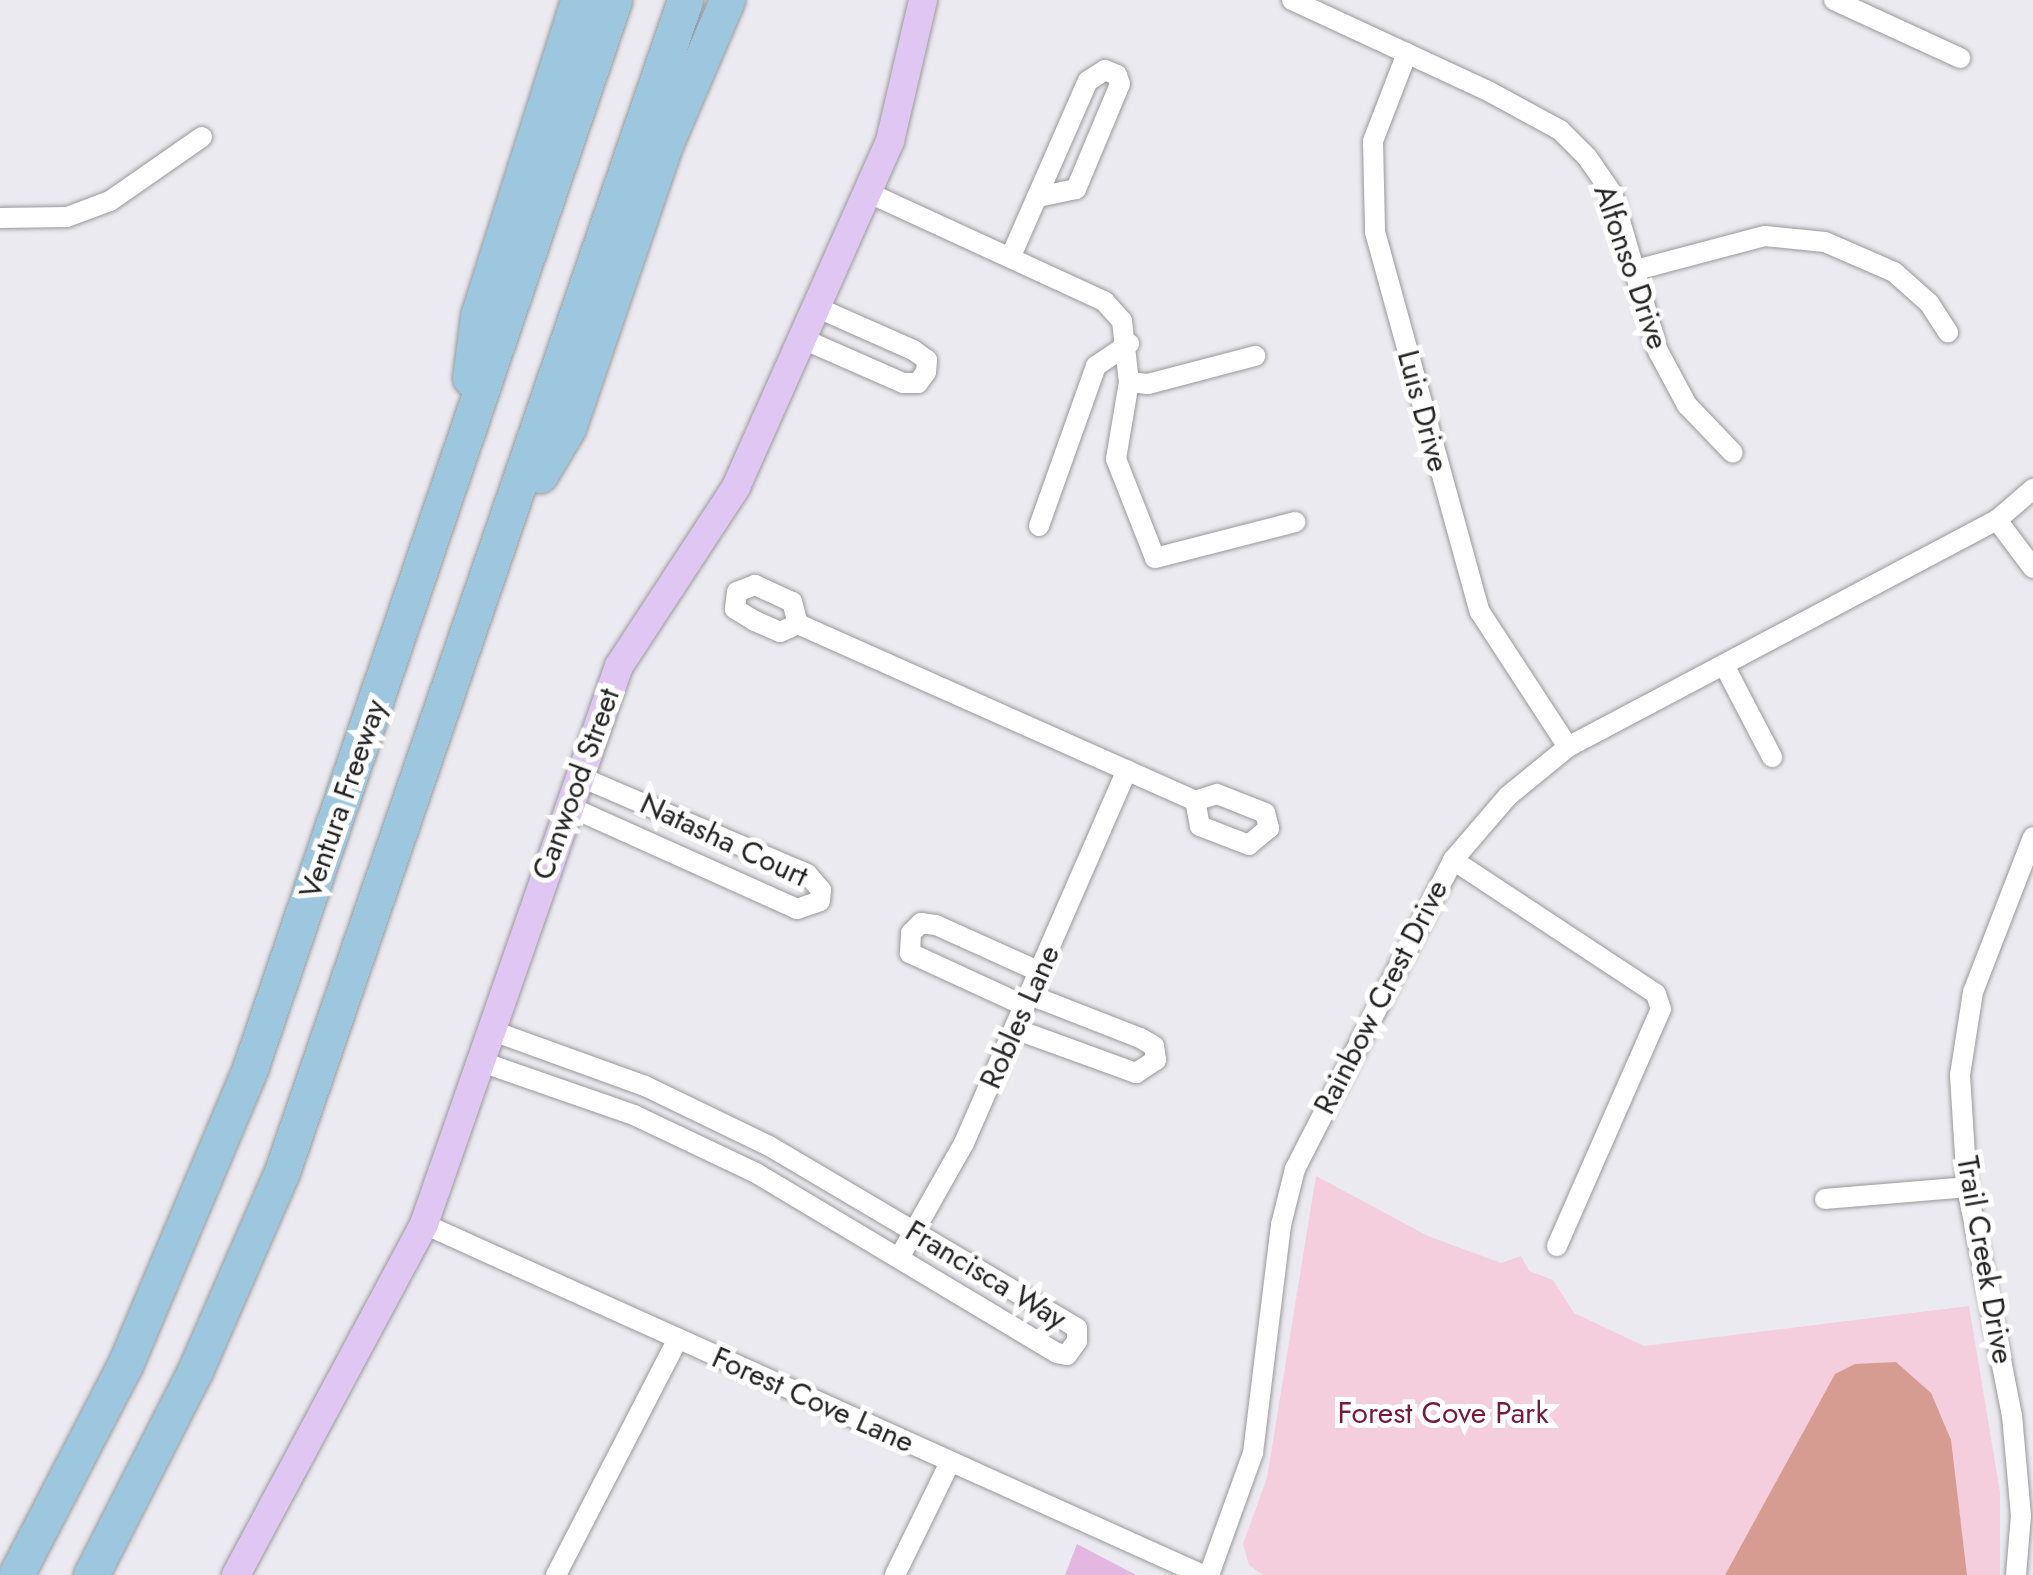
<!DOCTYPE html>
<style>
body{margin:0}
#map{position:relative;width:2033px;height:1575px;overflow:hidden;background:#ebeaf1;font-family:Jost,sans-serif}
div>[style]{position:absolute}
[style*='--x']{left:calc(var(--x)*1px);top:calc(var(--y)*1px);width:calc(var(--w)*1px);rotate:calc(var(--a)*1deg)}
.grass>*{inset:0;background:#e4b7e2}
.park>*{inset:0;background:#f4cedd}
.pitch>*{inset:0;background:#d69c92}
.roads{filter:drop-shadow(0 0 2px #999) drop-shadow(0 0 2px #999)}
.street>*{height:20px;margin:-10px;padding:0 10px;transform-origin:10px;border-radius:10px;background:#fff}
.secondary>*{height:28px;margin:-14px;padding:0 14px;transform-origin:14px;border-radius:14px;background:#e0c6f3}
.highway>*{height:35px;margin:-17.5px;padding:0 17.5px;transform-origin:17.5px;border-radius:17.5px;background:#9cc7de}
span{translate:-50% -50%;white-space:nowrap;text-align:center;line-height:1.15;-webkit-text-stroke:10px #fff;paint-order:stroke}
.street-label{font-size:30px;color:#222}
.park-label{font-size:30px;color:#761a3d}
</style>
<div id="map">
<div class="grass">
<i style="clip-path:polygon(1077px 1544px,1136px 1575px,1065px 1575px)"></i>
</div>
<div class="park">
<i style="clip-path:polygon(1316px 1176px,1428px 1236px,1501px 1263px,1521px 1256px,1529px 1271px,1553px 1280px,1574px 1313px,1644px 1346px,1969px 1306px,2000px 1492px,2000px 1575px,1263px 1575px,1249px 1565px,1243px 1544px,1267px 1478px)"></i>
</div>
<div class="pitch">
<i style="clip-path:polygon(1896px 1362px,1931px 1393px,1951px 1440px,1967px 1575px,1725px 1575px,1835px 1374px,1855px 1364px)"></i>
</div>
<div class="roads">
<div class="street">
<i style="--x:1292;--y:0;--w:218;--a:24.9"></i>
<i style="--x:1490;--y:92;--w:80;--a:28.5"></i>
<i style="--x:1560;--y:130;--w:38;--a:45"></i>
<i style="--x:1587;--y:157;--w:44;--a:55.2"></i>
<i style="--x:1612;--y:193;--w:165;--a:73.8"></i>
<i style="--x:1658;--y:351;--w:61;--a:61.8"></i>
<i style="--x:1687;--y:405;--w:66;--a:46.2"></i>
<i style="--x:1834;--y:0;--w:139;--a:24.7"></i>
<i style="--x:1407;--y:53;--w:94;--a:111.1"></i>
<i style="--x:1373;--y:141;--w:91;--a:88.7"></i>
<i style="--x:1375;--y:232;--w:394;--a:74.6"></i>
<i style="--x:1480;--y:612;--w:161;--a:56.9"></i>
<i style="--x:869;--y:193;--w:259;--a:24.7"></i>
<i style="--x:1104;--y:301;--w:27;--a:48"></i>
<i style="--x:1122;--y:321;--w:61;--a:83.5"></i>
<i style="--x:1129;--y:382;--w:78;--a:99.6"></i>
<i style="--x:1116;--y:459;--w:106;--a:68.5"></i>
<i style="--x:1155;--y:558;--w:145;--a:-14.4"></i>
<i style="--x:0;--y:218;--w:67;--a:-0.9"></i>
<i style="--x:67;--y:217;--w:46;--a:-20.4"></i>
<i style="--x:110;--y:201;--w:112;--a:-34.8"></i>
<i style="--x:1011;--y:256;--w:191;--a:-66.3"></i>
<i style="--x:1088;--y:81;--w:20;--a:-33"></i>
<i style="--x:1105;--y:70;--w:13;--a:23"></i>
<i style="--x:1117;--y:75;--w:9;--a:72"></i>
<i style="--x:1120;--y:84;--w:114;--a:112.7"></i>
<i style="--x:1076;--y:189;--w:40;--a:168"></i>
<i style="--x:1636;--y:270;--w:133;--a:-14.8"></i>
<i style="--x:1765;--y:236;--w:60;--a:5.7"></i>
<i style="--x:1825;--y:242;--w:75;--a:23.5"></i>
<i style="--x:1894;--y:272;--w:47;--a:41.5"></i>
<i style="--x:1929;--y:303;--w:35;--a:57"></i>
<i style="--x:803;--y:339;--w:109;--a:23.7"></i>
<i style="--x:903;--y:383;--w:15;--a:0"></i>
<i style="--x:918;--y:383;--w:14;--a:-54"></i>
<i style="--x:926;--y:372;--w:12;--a:-85"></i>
<i style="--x:927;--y:360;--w:17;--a:-144"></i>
<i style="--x:913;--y:350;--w:104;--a:-156.1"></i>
<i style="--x:1129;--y:382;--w:19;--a:6"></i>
<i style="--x:1148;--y:384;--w:111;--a:-14.7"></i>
<i style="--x:1997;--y:520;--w:60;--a:53.1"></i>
<i style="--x:1039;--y:526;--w:170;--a:-70.4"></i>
<i style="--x:1096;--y:366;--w:40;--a:-34"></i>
<i style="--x:798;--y:624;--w:23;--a:-105"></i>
<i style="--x:792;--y:602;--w:41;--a:-155.3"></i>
<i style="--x:755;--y:585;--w:19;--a:159"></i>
<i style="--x:737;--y:592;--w:17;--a:97"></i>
<i style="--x:735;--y:609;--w:23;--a:31"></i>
<i style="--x:755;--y:621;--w:27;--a:24"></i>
<i style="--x:780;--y:632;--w:20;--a:-24"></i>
<i style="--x:798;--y:624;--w:435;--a:24"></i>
<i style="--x:1195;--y:801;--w:23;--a:-18"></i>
<i style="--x:1217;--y:794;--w:52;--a:21.6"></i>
<i style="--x:1265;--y:813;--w:16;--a:75"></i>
<i style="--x:1269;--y:828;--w:26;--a:140"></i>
<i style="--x:1249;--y:845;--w:53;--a:-158.8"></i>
<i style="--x:1200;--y:826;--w:25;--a:-101"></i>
<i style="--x:1724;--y:665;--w:104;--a:62.4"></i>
<i style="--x:568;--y:806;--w:251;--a:24.2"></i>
<i style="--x:797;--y:909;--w:24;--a:-19"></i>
<i style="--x:820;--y:901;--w:11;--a:-85"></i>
<i style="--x:821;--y:890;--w:21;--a:-131"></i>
<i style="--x:807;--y:874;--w:249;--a:-156.8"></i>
<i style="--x:1453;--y:860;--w:243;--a:33.4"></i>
<i style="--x:1656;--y:994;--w:16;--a:72"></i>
<i style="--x:1661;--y:1009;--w:259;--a:113.7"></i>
<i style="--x:1025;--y:1006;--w:127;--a:-155.3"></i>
<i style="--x:910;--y:953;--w:20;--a:-87"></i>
<i style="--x:911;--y:933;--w:14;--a:-45"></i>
<i style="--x:921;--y:923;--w:15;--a:8"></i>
<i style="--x:936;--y:925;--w:114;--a:24.3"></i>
<i style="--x:1015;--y:1029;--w:129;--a:20"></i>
<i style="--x:1136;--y:1073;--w:24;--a:-33"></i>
<i style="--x:1156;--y:1060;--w:14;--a:-98"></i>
<i style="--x:1154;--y:1046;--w:16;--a:-150"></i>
<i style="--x:1140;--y:1038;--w:118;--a:-158.6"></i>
<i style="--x:479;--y:1061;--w:164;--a:19.2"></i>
<i style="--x:634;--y:1115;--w:135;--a:25.4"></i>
<i style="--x:756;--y:1173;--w:351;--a:30.9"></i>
<i style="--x:1057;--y:1353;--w:10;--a:11"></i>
<i style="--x:1067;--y:1355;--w:17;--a:-54"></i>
<i style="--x:1077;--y:1341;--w:13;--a:-90"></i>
<i style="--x:1077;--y:1328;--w:358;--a:-149.4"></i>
<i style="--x:769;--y:1146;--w:138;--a:-154.2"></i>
<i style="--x:645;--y:1086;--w:165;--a:-160.1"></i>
<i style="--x:1825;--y:1199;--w:143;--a:-4.8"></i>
<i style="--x:424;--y:1224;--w:854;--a:24.26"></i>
<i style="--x:899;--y:1258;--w:132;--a:-60.5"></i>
<i style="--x:964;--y:1143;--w:407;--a:-66.4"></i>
<i style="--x:556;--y:1575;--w:266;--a:-62.7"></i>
<i style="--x:895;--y:1575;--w:126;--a:-64"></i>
<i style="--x:1209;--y:1575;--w:130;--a:-70.2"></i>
<i style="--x:1253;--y:1453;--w:230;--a:-83"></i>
<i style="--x:1281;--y:1225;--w:58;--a:-76"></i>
<i style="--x:1295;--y:1169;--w:347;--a:-62.9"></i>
<i style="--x:1453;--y:860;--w:84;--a:-49.3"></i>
<i style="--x:1508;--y:796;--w:77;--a:-39.2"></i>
<i style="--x:1568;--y:747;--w:485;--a:-27.9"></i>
<i style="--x:1997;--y:520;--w:48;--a:-40.7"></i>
<i style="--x:2016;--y:1575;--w:59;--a:-85.2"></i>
<i style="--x:2021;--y:1516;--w:100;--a:-95.1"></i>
<i style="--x:2012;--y:1416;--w:233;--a:-101.1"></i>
<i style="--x:1967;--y:1187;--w:112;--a:-93.6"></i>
<i style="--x:1960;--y:1075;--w:84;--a:-81.1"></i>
<i style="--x:1973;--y:992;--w:166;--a:-68.8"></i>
</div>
<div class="secondary">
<i style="--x:236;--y:1575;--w:398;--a:-61.8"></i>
<i style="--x:424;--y:1224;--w:591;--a:-70.74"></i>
<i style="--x:619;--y:666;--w:214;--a:-56.8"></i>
<i style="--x:736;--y:487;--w:379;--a:-66"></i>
<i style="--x:890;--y:141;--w:145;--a:-76.8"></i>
</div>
<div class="highway">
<i style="--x:470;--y:378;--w:63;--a:-82.6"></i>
<i style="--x:478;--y:316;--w:331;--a:-72.4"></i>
<i style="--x:540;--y:475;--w:55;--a:-59.2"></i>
<i style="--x:568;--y:428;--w:297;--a:-71.1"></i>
<i style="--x:664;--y:147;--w:160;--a:-66.8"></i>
<i style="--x:16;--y:1575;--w:237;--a:-62.6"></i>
<i style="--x:125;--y:1365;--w:324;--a:-67.1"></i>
<i style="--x:251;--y:1066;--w:1126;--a:-71.19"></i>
<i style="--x:91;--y:1575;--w:229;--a:-63"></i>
<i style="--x:195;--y:1371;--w:217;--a:-66.4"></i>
<i style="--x:282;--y:1172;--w:1239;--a:-71.02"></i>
</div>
</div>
<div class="street-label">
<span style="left:1631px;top:267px;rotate:71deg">Alfonso Drive</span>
<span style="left:1423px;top:411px;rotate:75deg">Luis Drive</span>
<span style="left:576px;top:784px;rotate:-70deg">Canwood Street</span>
<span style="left:343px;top:799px;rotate:-71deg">Ventura Freeway</span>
<span style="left:724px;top:840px;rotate:25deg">Natasha Court</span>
<span style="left:1381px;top:997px;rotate:-63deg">Rainbow Crest Drive</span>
<span style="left:1020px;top:1017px;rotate:-66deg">Robles Lane</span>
<span style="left:1985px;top:1260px;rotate:80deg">Trail Creek Drive</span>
<span style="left:986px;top:1275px;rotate:31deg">Francisca Way</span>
<span style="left:813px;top:1400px;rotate:24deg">Forest Cove Lane</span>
</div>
<div class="park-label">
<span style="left:1443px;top:1413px">Forest Cove Park</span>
</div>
</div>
